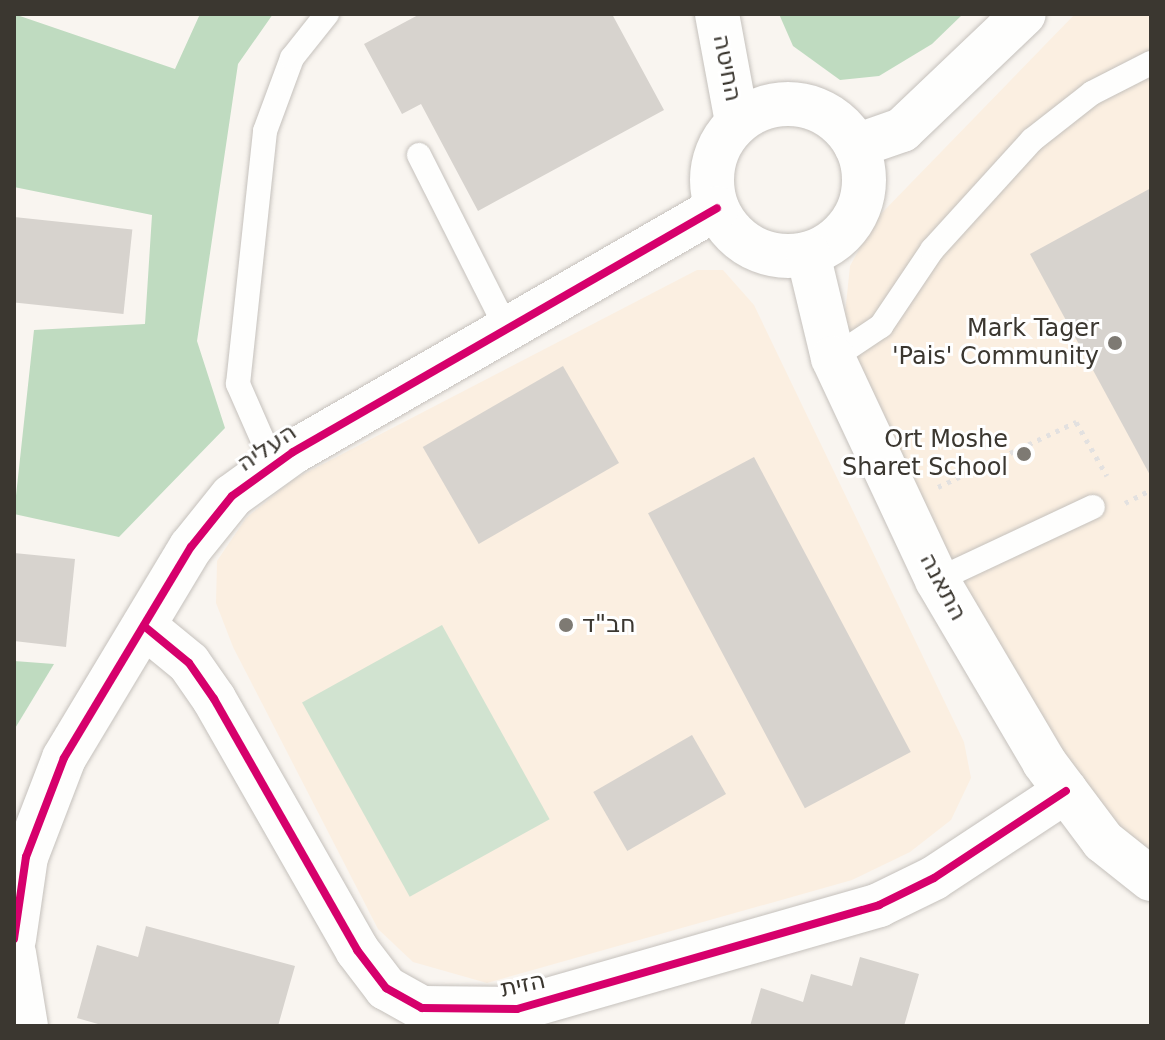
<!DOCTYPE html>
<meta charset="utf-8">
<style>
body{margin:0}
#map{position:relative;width:1165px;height:1040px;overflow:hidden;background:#f9f5f0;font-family:"DejaVu Sans",Heebo,sans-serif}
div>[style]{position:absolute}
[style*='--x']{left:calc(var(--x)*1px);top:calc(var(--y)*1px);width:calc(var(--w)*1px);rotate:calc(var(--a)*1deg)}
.built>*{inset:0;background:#fbefe1}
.green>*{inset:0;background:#d1e3d0;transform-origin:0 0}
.forest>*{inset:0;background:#bfdbc0}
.building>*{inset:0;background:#d7d3ce;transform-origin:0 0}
.path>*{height:5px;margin-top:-2.5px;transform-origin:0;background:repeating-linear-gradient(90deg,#e3e1e0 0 4px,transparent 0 10px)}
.roads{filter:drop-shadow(0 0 2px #c5c1bc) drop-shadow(0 0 2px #c5c1bc)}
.lane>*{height:24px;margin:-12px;padding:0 12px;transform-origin:12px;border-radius:12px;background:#fefefd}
.street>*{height:44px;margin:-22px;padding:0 22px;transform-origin:22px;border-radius:22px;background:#fefefd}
.street>.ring{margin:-22px;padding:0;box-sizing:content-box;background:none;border:44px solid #fefefd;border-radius:50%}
.cycleway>*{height:8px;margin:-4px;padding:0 4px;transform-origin:4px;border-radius:4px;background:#d6006c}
.dots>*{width:22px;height:22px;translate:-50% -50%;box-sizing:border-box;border:4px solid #fff;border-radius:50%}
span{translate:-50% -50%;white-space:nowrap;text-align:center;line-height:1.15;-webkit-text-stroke:6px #fff;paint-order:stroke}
.street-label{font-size:24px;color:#3b3730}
.poi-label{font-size:24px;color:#3b3730}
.right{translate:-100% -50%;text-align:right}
.left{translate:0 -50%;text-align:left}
.frame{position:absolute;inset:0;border:16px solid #3b3730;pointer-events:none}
</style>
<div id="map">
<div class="built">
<i style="clip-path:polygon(1075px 14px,1151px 14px,1151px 862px,1042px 750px,878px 411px,844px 323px,850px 266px,875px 220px)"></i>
<i style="clip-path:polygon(697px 270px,723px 270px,754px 305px,964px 742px,971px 778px,951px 820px,910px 852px,852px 880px,487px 983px,413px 962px,378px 929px,233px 647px,216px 603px,217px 561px,246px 518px,294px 479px)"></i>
</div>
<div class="green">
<i style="left:442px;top:625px;width:222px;height:160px;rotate:61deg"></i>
</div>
<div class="forest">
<i style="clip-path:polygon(14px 14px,175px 69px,200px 14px,273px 14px,238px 64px,197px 341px,225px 428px,119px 537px,14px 514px,34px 330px,145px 324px,152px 215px,14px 187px)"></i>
<i style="clip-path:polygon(779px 14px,963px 14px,932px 44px,879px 76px,840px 80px,793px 46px)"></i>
<i style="clip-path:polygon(14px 661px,54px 664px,14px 730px)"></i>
</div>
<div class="building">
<i style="clip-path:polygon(420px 14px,612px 14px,664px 110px,478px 211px,421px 104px,402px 114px,364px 44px)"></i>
<i style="clip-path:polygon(1151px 188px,1151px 477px,1030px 254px)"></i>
<i style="left:14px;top:217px;width:119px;height:85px;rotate:6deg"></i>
<i style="left:563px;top:366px;width:112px;height:162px;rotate:60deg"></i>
<i style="left:754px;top:457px;width:334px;height:120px;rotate:62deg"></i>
<i style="clip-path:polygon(14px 553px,75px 559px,66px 647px,14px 641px)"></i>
<i style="left:692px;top:735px;width:68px;height:114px;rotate:60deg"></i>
<i style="clip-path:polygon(146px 926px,295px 966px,278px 1026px,105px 1026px,77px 1018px,97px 945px,138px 957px)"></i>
<i style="clip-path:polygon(860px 957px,919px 974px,904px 1026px,750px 1026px,761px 988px,803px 1002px,811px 974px,852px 986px)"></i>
</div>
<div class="path">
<i style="--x:938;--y:487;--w:153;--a:-25.2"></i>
<i style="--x:1076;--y:422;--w:62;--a:60.1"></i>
<i style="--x:1125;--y:503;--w:29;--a:-27"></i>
</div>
<div class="roads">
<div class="lane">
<i style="--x:419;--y:155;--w:195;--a:63.2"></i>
<i style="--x:833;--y:358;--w:58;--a:-33.7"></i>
<i style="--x:881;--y:326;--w:92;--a:-56.1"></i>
<i style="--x:932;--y:250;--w:149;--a:-47.7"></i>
<i style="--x:1032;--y:140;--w:76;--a:-38.1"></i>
<i style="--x:1092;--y:93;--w:66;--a:-27"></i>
<i style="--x:274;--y:466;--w:90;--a:-113.7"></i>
<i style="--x:238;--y:384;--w:254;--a:-83.9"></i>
<i style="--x:265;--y:131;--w:78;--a:-69.7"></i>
<i style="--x:292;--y:58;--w:56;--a:-51.5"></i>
<i style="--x:937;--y:580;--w:172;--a:-25.1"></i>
</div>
<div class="street">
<i style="--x:717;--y:14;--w:110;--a:79.5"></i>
<i class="ring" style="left:712px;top:104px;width:108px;height:108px"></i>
<i style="--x:856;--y:146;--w:49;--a:-19.2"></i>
<i style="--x:902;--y:130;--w:168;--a:-43.6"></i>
<i style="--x:808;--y:254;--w:107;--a:76.5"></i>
<i style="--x:833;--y:358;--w:245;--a:64.9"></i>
<i style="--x:937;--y:580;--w:211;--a:59.5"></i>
<i style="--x:1044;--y:762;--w:99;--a:53.2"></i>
<i style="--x:1103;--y:841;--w:61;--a:38.4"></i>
<i style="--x:144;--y:626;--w:58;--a:39.4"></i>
<i style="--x:189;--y:663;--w:44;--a:55.2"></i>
<i style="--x:214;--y:699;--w:289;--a:60.3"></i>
<i style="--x:357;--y:950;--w:48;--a:52.7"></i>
<i style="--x:386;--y:988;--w:41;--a:29.1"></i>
<i style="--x:422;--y:1008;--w:95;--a:0.6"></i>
<i style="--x:517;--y:1009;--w:377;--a:-16"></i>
<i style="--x:879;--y:905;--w:61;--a:-26.1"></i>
<i style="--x:934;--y:878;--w:158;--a:-33.4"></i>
<i style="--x:14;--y:939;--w:83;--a:-81.7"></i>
<i style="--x:26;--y:857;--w:106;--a:-69"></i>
<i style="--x:64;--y:758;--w:246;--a:-59"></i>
<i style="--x:191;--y:547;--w:65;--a:-51.2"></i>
<i style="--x:232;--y:496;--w:75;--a:-35.8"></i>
<i style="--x:293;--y:452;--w:489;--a:-29.9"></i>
<i style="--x:14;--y:953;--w:74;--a:80.7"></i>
</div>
</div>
<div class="cycleway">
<i style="--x:144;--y:626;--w:58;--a:39.4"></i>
<i style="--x:189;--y:663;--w:44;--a:55.2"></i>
<i style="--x:214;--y:699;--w:289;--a:60.3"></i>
<i style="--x:357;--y:950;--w:48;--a:52.7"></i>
<i style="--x:386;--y:988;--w:41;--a:29.1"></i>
<i style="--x:422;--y:1008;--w:95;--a:0.6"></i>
<i style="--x:517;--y:1009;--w:377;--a:-16"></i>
<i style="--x:879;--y:905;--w:61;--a:-26.1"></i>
<i style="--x:934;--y:878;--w:158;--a:-33.4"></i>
<i style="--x:14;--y:939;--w:83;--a:-81.7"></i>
<i style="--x:26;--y:857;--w:106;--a:-69"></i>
<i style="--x:64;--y:758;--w:246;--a:-59"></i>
<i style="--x:191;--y:547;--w:65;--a:-51.2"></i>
<i style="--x:232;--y:496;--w:75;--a:-35.8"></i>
<i style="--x:293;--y:452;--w:489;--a:-29.9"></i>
</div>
<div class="dots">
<i style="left:1115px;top:343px;background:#7e7a73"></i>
<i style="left:1024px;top:454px;background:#7e7a73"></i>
<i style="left:566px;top:625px;background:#7e7a73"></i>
</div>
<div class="street-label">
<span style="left:727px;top:68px;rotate:79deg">החיטה</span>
<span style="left:267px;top:448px;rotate:-34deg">העליה</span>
<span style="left:943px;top:587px;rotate:62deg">התאנה</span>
<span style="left:523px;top:985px;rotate:-12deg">הזית</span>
</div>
<div class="poi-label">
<span class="right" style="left:1099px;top:343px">Mark Tager<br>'Pais' Community</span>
<span class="right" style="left:1008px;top:454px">Ort Moshe<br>Sharet School</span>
<span class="left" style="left:582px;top:625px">חב"ד</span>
</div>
<div class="frame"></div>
</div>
